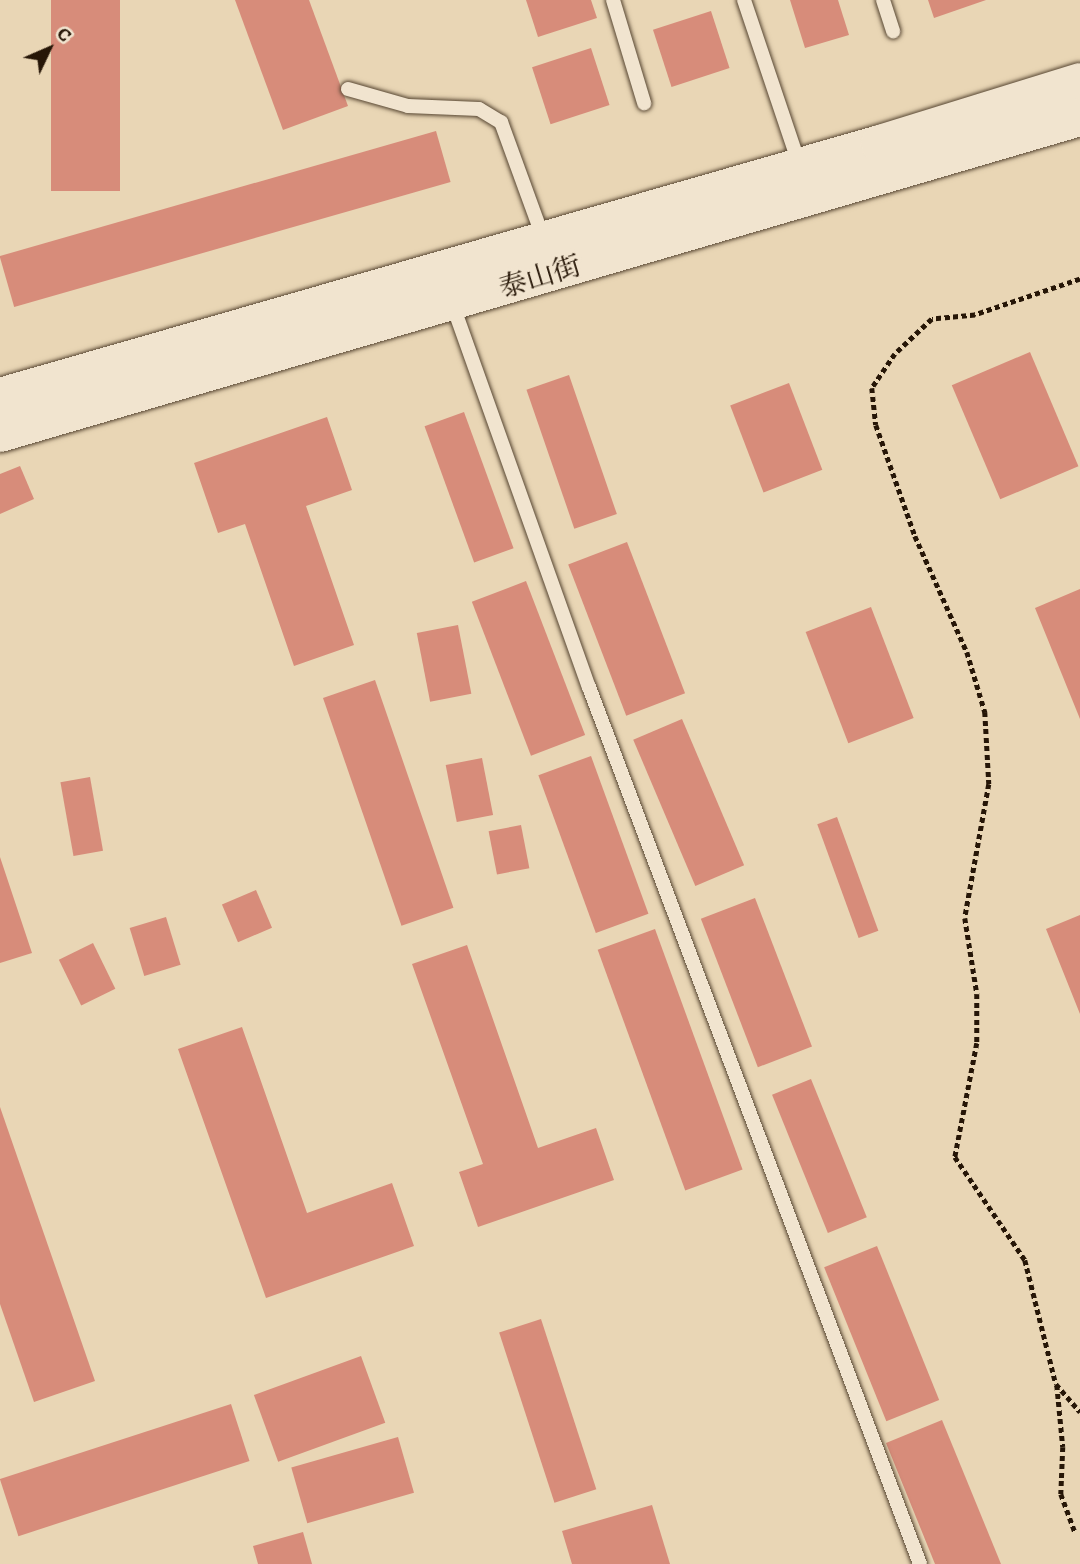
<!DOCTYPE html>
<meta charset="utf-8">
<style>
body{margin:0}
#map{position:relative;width:1080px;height:1564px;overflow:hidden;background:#e9d6b5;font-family:Alegreya,"Noto Serif SC",serif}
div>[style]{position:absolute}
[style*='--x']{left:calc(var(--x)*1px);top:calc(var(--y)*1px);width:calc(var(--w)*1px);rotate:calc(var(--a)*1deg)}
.building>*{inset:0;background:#d78c7a;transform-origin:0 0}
.path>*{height:4.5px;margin-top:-2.25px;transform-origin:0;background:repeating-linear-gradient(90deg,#261607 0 5px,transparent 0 8.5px)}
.roads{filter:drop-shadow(0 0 2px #574632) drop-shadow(0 0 2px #574632)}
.service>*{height:14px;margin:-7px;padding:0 7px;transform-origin:7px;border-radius:7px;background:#f1e4cf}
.secondary>*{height:38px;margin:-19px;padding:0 19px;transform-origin:19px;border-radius:19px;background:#f1e4cf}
span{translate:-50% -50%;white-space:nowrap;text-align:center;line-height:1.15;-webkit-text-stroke:6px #f1e4cf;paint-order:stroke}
.street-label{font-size:28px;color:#261607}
.north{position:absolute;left:14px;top:14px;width:70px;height:70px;-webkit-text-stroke:5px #f1e4cf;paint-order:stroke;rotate:46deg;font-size:19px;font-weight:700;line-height:28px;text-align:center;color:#261607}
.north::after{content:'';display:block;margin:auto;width:24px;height:32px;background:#261607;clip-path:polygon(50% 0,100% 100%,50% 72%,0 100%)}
</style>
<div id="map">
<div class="building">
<i style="left:51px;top:0;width:69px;height:191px"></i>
<i style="clip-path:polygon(235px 0,309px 0,348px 106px,283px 130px)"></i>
<i style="clip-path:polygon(526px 0,591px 0,597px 18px,538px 37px)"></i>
<i style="clip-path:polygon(790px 0,838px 0,849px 35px,805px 48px)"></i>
<i style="clip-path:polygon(928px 0,986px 0,934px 18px)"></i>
<i style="left:711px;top:11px;width:60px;height:61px;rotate:72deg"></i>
<i style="left:591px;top:48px;width:60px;height:62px;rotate:72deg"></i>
<i style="left:436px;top:131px;width:53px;height:454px;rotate:74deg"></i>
<i style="left:1030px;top:352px;width:124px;height:85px;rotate:67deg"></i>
<i style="left:569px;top:375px;width:147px;height:45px;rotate:71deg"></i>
<i style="left:789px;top:383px;width:93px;height:63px;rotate:69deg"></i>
<i style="left:464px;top:412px;width:145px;height:42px;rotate:70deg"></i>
<i style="clip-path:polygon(327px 417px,352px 490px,306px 506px,354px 645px,294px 666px,245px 524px,218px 533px,194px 463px)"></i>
<i style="clip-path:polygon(20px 466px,34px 499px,0 514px,0 474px)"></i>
<i style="left:627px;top:542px;width:162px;height:63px;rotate:69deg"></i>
<i style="left:526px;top:581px;width:165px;height:58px;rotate:69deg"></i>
<i style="clip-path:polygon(1080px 589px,1080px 719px,1035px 608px)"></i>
<i style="left:871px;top:607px;width:119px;height:70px;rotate:69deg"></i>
<i style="left:458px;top:625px;width:70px;height:42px;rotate:79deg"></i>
<i style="left:375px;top:680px;width:241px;height:55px;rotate:71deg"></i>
<i style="left:682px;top:719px;width:159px;height:53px;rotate:67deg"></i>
<i style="left:591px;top:756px;width:168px;height:56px;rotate:70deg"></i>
<i style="left:482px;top:758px;width:58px;height:37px;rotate:79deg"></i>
<i style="left:90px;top:777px;width:75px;height:30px;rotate:80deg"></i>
<i style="left:837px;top:817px;width:121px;height:21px;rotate:70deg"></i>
<i style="left:521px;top:825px;width:44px;height:33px;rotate:79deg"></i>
<i style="clip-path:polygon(0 857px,32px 953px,0 963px)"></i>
<i style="left:256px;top:890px;width:41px;height:37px;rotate:67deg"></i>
<i style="left:755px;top:898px;width:159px;height:58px;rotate:69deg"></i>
<i style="clip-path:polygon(1080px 915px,1080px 1014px,1046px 929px)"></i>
<i style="left:166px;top:917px;width:50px;height:38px;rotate:73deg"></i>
<i style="left:655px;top:929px;width:256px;height:61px;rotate:70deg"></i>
<i style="left:93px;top:943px;width:51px;height:38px;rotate:64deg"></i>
<i style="clip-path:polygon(467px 945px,538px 1148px,596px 1128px,614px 1180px,478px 1227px,459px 1172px,483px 1164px,412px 964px)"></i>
<i style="clip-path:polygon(242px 1027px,307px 1213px,392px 1183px,414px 1246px,266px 1298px,178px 1049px)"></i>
<i style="left:811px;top:1079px;width:149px;height:42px;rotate:68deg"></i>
<i style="clip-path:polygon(0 1107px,95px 1381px,34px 1402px,0 1304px)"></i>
<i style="left:877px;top:1246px;width:166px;height:57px;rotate:68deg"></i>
<i style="left:541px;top:1319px;width:179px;height:44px;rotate:72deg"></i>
<i style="left:361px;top:1356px;width:71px;height:114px;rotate:70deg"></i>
<i style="left:231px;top:1404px;width:60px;height:243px;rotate:72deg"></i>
<i style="clip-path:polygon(942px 1420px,1001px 1564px,935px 1564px,886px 1443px)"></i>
<i style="left:398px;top:1437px;width:58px;height:111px;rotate:74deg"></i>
<i style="clip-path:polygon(652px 1505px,670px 1564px,572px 1564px,562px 1531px)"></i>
<i style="clip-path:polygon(303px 1532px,312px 1564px,258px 1564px,253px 1546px)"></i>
</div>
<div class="path">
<i style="--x:1080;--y:279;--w:111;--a:161.1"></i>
<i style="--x:975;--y:315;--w:43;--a:174.7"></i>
<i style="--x:932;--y:319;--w:51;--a:136.6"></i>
<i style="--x:895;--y:354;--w:41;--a:124.1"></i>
<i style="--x:872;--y:388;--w:37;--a:84"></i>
<i style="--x:876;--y:425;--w:118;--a:70.6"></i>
<i style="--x:915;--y:536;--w:127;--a:65.9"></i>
<i style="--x:967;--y:652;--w:63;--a:73.3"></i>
<i style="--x:985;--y:712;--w:72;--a:86.8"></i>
<i style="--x:989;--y:784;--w:136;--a:100.2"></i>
<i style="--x:965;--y:918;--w:77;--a:81"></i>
<i style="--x:977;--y:994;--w:49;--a:90"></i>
<i style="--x:977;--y:1043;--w:116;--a:100.9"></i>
<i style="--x:955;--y:1157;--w:125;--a:55.8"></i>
<i style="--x:1025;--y:1260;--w:128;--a:76"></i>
<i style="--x:1056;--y:1384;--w:37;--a:49"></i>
<i style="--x:1057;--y:1385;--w:62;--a:84.5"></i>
<i style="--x:1063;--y:1447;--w:47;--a:92.4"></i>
<i style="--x:1061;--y:1494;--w:40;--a:69.8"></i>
</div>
<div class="roads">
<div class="service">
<i style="--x:613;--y:0;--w:108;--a:73.2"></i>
<i style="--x:744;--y:0;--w:175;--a:71.4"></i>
<i style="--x:883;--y:0;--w:33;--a:72"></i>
<i style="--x:348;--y:89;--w:62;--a:15.8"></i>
<i style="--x:408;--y:106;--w:71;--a:2.4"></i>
<i style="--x:479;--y:109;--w:26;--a:31"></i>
<i style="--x:501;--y:122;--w:126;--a:70"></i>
<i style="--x:452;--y:303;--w:408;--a:70.4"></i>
<i style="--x:589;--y:687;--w:937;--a:69.32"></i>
</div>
<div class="secondary">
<i style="--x:0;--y:397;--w:916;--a:-16.04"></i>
<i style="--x:880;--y:144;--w:209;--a:-17.2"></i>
<i style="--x:0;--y:433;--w:1125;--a:-16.31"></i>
</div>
</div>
<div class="street-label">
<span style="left:540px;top:277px;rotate:-17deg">泰山街</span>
</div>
<div class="north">С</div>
</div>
